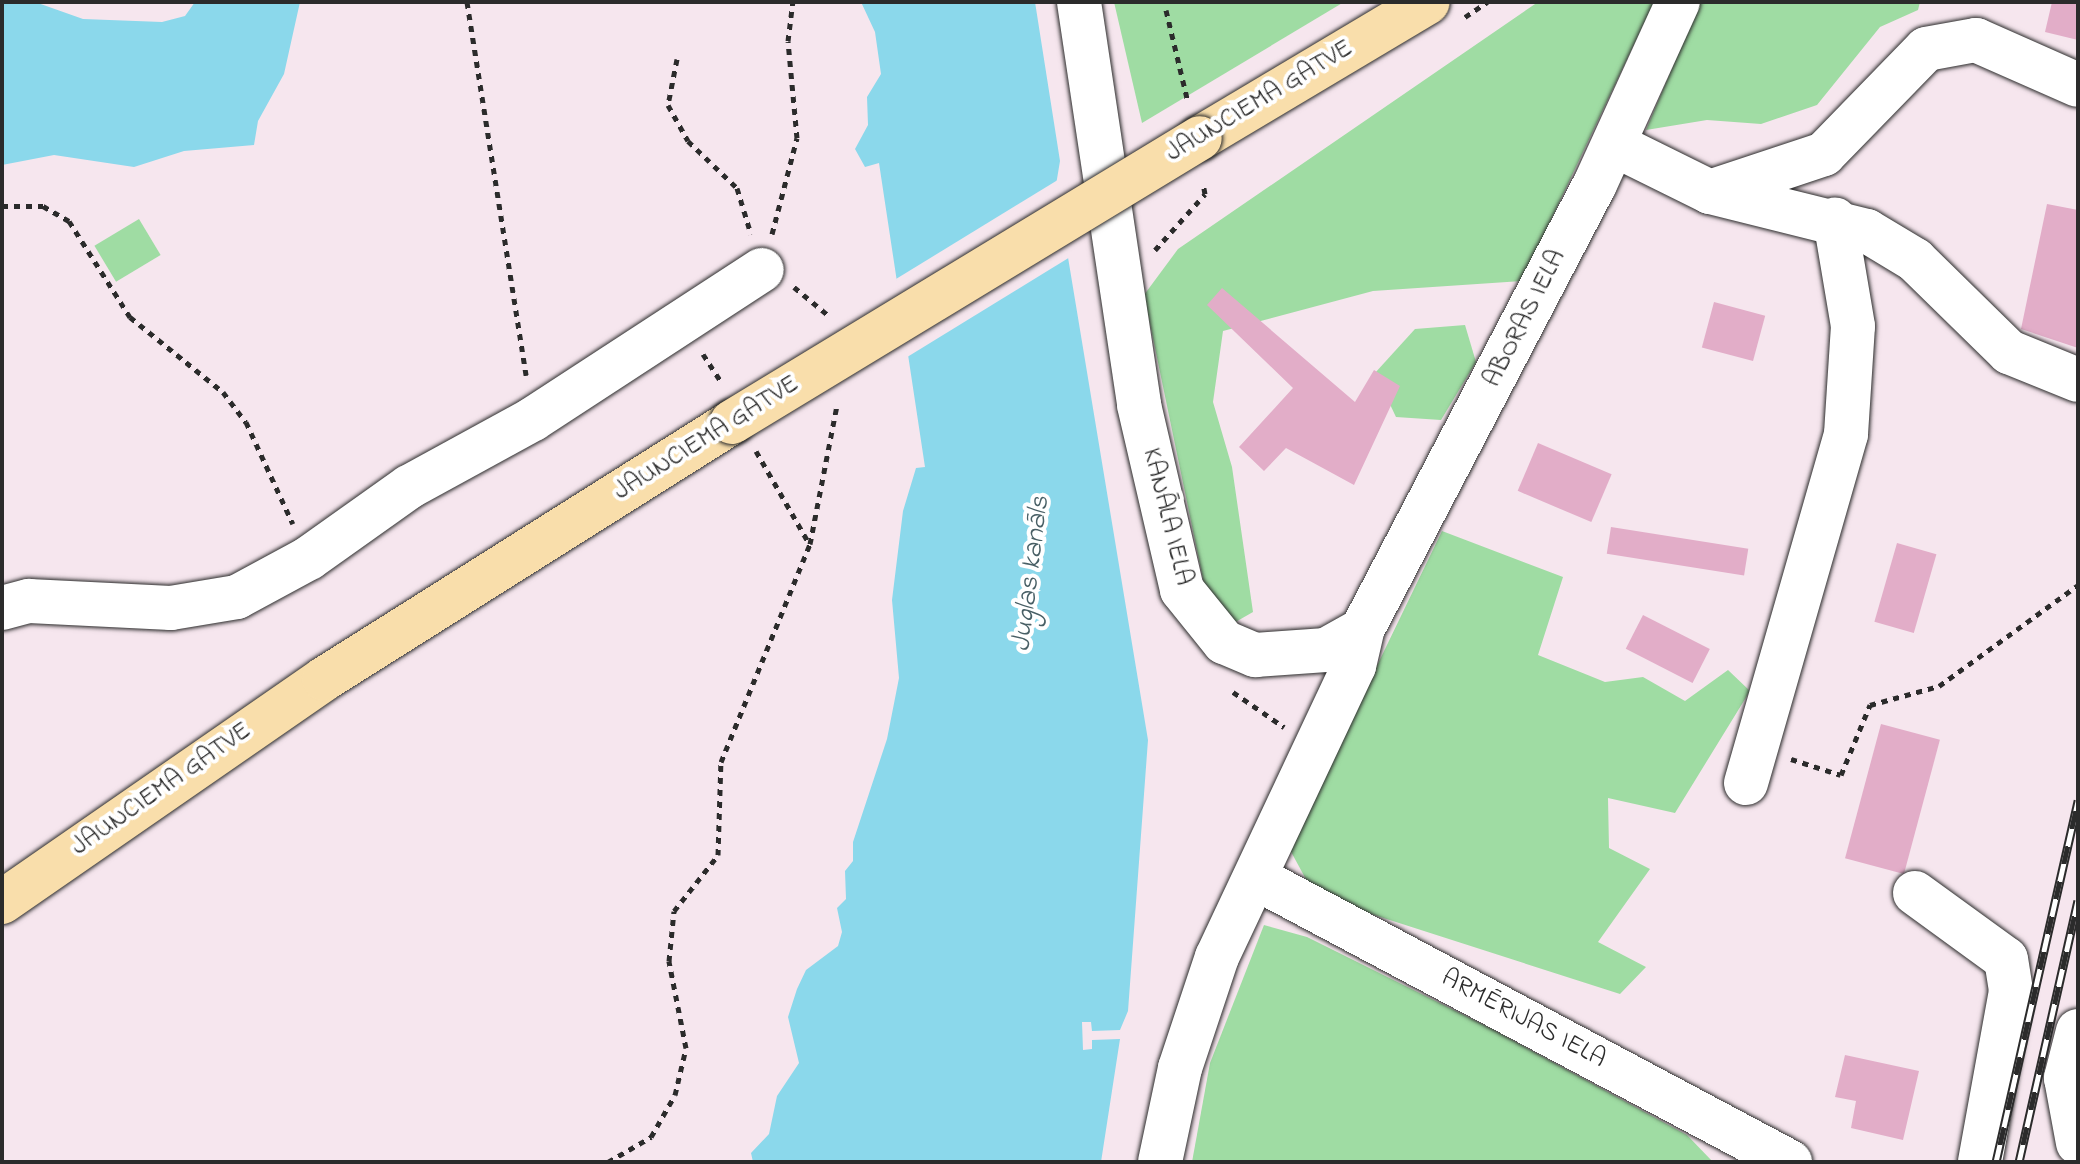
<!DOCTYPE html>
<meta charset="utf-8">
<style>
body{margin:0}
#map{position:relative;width:2080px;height:1164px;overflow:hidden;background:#f6e6ee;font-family:"Indie Flower",sans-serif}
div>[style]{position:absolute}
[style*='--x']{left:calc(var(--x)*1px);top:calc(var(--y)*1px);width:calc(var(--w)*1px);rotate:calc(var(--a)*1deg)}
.green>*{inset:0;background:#9fdca3;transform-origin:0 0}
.water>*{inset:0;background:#8bd8eb}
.pier>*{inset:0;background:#f6e6ee}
.building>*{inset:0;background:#e2adc8;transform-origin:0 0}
.path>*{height:5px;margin-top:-2.5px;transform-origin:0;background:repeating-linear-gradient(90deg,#2b2b2b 0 6px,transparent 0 12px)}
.roads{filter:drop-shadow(0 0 2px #2b2b2b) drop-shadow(0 0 2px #2b2b2b)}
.minor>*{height:44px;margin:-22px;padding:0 22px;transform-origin:22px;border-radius:22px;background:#fff}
.major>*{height:44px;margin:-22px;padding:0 22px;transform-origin:22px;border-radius:22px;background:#f9deab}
.rail>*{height:9px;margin-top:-4.5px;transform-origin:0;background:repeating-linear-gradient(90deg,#fff 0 18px,#2b2b2b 0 36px);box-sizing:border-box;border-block:2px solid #2b2b2b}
.bridges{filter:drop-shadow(0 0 2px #2b2b2b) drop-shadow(0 0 2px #2b2b2b)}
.major-bridge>*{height:44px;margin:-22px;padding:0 22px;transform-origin:22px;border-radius:22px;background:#f9deab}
span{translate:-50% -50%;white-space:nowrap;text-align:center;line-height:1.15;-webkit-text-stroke:8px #fff;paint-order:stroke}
.street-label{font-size:26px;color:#2b2b2b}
.water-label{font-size:28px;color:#485f65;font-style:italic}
.frame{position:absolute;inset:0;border:4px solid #2b2b2b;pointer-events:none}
</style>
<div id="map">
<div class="green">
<i style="clip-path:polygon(1114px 2px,1344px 2px,1142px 123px)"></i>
<i style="clip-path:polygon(1538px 2px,1654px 2px,1522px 281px,1373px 291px,1223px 331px,1213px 402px,1232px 467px,1253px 612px,1232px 624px,1204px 584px,1144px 295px,1178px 249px)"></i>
<i style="clip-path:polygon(1700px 2px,1920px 2px,1918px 10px,1880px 27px,1817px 105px,1761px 124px,1707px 120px,1646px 130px)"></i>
<i style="left:139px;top:219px;width:42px;height:52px;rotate:59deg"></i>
<i style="clip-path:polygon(1465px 325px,1476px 362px,1441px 420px,1396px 417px,1375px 373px,1415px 329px)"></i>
<i style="clip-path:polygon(1442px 531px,1563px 577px,1538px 655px,1605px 682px,1643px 677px,1685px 701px,1728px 670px,1750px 691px,1675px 813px,1608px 798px,1609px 848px,1650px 869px,1598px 942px,1646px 967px,1620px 994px,1315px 896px,1289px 848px)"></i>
<i style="clip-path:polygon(1264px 925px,1307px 937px,1492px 1029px,1687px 1135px,1713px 1162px,1192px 1162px,1210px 1063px)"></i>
</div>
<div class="water">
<i style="clip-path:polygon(2px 2px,35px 2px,83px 19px,162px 22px,185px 16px,195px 2px,300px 2px,284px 74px,258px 121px,254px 145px,184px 151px,134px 167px,54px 155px,2px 165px)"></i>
<i style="clip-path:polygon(861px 2px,1035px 2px,1060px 161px,1056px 185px,1148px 740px,1128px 1011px,1120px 1030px,1092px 1031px,1091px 1022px,1082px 1022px,1083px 1050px,1092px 1049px,1092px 1040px,1120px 1039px,1101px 1162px,753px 1162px,751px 1153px,769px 1134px,777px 1096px,799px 1063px,788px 1017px,797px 989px,806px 970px,838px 946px,842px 932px,837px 908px,846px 899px,845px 871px,853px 861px,853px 842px,887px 739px,899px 678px,892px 600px,903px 511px,916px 468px,925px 467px,879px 163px,865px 167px,855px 149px,868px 125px,867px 97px,881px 74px,875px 32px)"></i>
</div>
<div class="pier">
<i style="clip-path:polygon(1061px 178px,1075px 254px,904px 359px,896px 279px)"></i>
</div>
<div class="building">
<i style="clip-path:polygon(2052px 2px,2078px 2px,2078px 40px,2045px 32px)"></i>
<i style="clip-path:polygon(2047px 204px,2078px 210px,2078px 348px,2021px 329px)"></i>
<i style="clip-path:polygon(1222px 288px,1355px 402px,1374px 370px,1400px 386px,1354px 485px,1286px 448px,1264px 471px,1239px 447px,1293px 388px,1207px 305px)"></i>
<i style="left:1714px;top:302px;width:53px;height:47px;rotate:15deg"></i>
<i style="left:1538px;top:443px;width:80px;height:52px;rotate:23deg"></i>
<i style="left:1611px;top:527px;width:139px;height:27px;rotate:9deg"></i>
<i style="left:1897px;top:543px;width:41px;height:82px;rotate:16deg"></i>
<i style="left:1643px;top:615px;width:75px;height:38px;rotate:27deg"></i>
<i style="left:1881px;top:724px;width:61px;height:139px;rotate:15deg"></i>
<i style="clip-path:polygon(1845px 1055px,1919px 1071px,1903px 1140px,1851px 1128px,1856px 1101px,1835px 1097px)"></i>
</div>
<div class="path">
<i style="--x:467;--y:2;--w:378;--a:81"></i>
<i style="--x:1166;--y:10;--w:95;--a:76.6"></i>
<i style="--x:1465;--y:17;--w:27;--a:-34"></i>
<i style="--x:677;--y:59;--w:47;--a:101.1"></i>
<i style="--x:668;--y:105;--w:41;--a:60.9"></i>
<i style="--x:688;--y:141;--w:68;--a:43.8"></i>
<i style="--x:737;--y:188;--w:48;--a:73.1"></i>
<i style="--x:2;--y:206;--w:41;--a:0"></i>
<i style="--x:43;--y:206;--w:30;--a:30"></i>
<i style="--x:69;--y:221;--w:114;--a:57.6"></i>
<i style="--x:130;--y:317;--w:119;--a:38.9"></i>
<i style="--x:223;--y:392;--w:38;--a:53"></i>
<i style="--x:246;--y:422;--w:112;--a:65.3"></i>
<i style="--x:772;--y:234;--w:99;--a:-75.4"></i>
<i style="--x:797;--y:138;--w:97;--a:-95.3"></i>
<i style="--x:788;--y:41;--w:39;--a:-83"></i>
<i style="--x:1155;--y:250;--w:75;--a:-48.2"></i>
<i style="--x:1205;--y:194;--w:11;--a:-100"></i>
<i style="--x:794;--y:287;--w:45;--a:39.6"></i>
<i style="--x:703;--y:354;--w:33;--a:57"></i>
<i style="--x:756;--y:451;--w:106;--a:60.1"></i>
<i style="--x:1233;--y:692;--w:62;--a:34.5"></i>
<i style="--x:1791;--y:759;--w:52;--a:17.7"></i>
<i style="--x:1841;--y:775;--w:76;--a:-67.5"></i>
<i style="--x:1870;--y:705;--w:72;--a:-15.4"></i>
<i style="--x:1939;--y:686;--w:172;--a:-36"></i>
<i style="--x:608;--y:1162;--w:50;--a:-30.2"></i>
<i style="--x:651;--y:1137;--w:48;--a:-60.3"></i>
<i style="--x:675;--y:1095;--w:48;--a:-76.8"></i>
<i style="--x:686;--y:1048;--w:89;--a:-101.1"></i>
<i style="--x:669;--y:961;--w:50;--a:-84.3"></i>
<i style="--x:674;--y:911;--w:71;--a:-51.8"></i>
<i style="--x:718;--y:855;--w:93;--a:-88.2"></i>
<i style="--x:721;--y:762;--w:235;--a:-67.8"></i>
<i style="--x:810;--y:544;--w:142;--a:-79"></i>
</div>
<div class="roads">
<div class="minor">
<i style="--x:1079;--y:2;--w:407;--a:81.5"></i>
<i style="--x:1139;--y:405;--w:190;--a:76.9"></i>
<i style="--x:1182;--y:590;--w:67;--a:51.1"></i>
<i style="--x:1224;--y:642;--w:34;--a:23"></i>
<i style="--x:1255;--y:655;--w:71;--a:-4"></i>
<i style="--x:1326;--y:650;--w:41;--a:-29.1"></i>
<i style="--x:1615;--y:145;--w:106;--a:26.3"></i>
<i style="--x:1710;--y:192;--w:162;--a:14"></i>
<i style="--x:1867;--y:231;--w:56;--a:31.1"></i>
<i style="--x:1915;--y:260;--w:132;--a:44.4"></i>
<i style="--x:2009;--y:352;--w:74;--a:22.1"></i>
<i style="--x:1710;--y:192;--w:120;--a:-18.4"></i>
<i style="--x:1824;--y:154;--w:146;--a:-45.8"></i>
<i style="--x:1926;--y:49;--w:51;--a:-10.2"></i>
<i style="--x:1976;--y:40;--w:111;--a:23.8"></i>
<i style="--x:2;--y:608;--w:28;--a:-15"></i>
<i style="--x:29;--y:601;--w:142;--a:2.8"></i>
<i style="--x:171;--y:608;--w:67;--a:-9.5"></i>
<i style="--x:237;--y:597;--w:82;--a:-28.4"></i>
<i style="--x:309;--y:558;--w:123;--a:-35.4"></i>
<i style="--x:409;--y:487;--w:141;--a:-28.7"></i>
<i style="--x:533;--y:419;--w:273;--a:-33.1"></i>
<i style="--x:1746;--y:783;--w:363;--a:-74"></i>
<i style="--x:1846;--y:434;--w:108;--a:-86.3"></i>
<i style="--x:1853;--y:326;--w:108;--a:-99.6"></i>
<i style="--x:1256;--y:878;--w:605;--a:28.01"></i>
<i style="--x:1915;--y:893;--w:112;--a:36"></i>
<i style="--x:2006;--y:959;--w:32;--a:81"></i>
<i style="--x:2011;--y:991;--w:174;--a:100.3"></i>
<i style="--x:2078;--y:1031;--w:49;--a:104.3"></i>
<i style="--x:2066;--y:1078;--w:66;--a:79.5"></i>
<i style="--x:1160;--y:1162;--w:96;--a:-78"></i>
<i style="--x:1180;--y:1068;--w:117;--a:-71.6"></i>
<i style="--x:1217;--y:957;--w:322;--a:-64.8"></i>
<i style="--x:1354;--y:666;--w:37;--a:-77"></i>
<i style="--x:1362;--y:630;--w:503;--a:-62.42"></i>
<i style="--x:1595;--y:184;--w:200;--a:-65.5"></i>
</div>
<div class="major">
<i style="--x:1200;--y:138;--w:265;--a:-30.8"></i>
<i style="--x:2;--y:902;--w:392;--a:-34.7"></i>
<i style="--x:324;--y:679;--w:482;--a:-32.2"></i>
</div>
</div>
<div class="rail">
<i style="--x:1996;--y:1162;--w:371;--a:-77.2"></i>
<i style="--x:2019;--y:1162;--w:268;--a:-77.3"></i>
</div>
<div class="bridges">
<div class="major-bridge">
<i style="--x:732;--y:422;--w:547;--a:-31.25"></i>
</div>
</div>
<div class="street-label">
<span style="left:1260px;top:102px;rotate:-31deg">JAUNCIEMA GATVE</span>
<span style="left:1526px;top:319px;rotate:-63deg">ABORAS IELA</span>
<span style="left:707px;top:439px;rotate:-32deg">JAUNCIEMA GATVE</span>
<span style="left:1166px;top:517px;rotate:76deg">KANĀLA IELA</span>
<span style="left:162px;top:790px;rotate:-35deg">JAUNCIEMA GATVE</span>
<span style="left:1523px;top:1020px;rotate:28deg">ARMĒRIJAS IELA</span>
</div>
<div class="water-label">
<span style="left:1032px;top:574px;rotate:-83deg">Juglas kanāls</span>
</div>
<div class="frame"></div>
</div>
